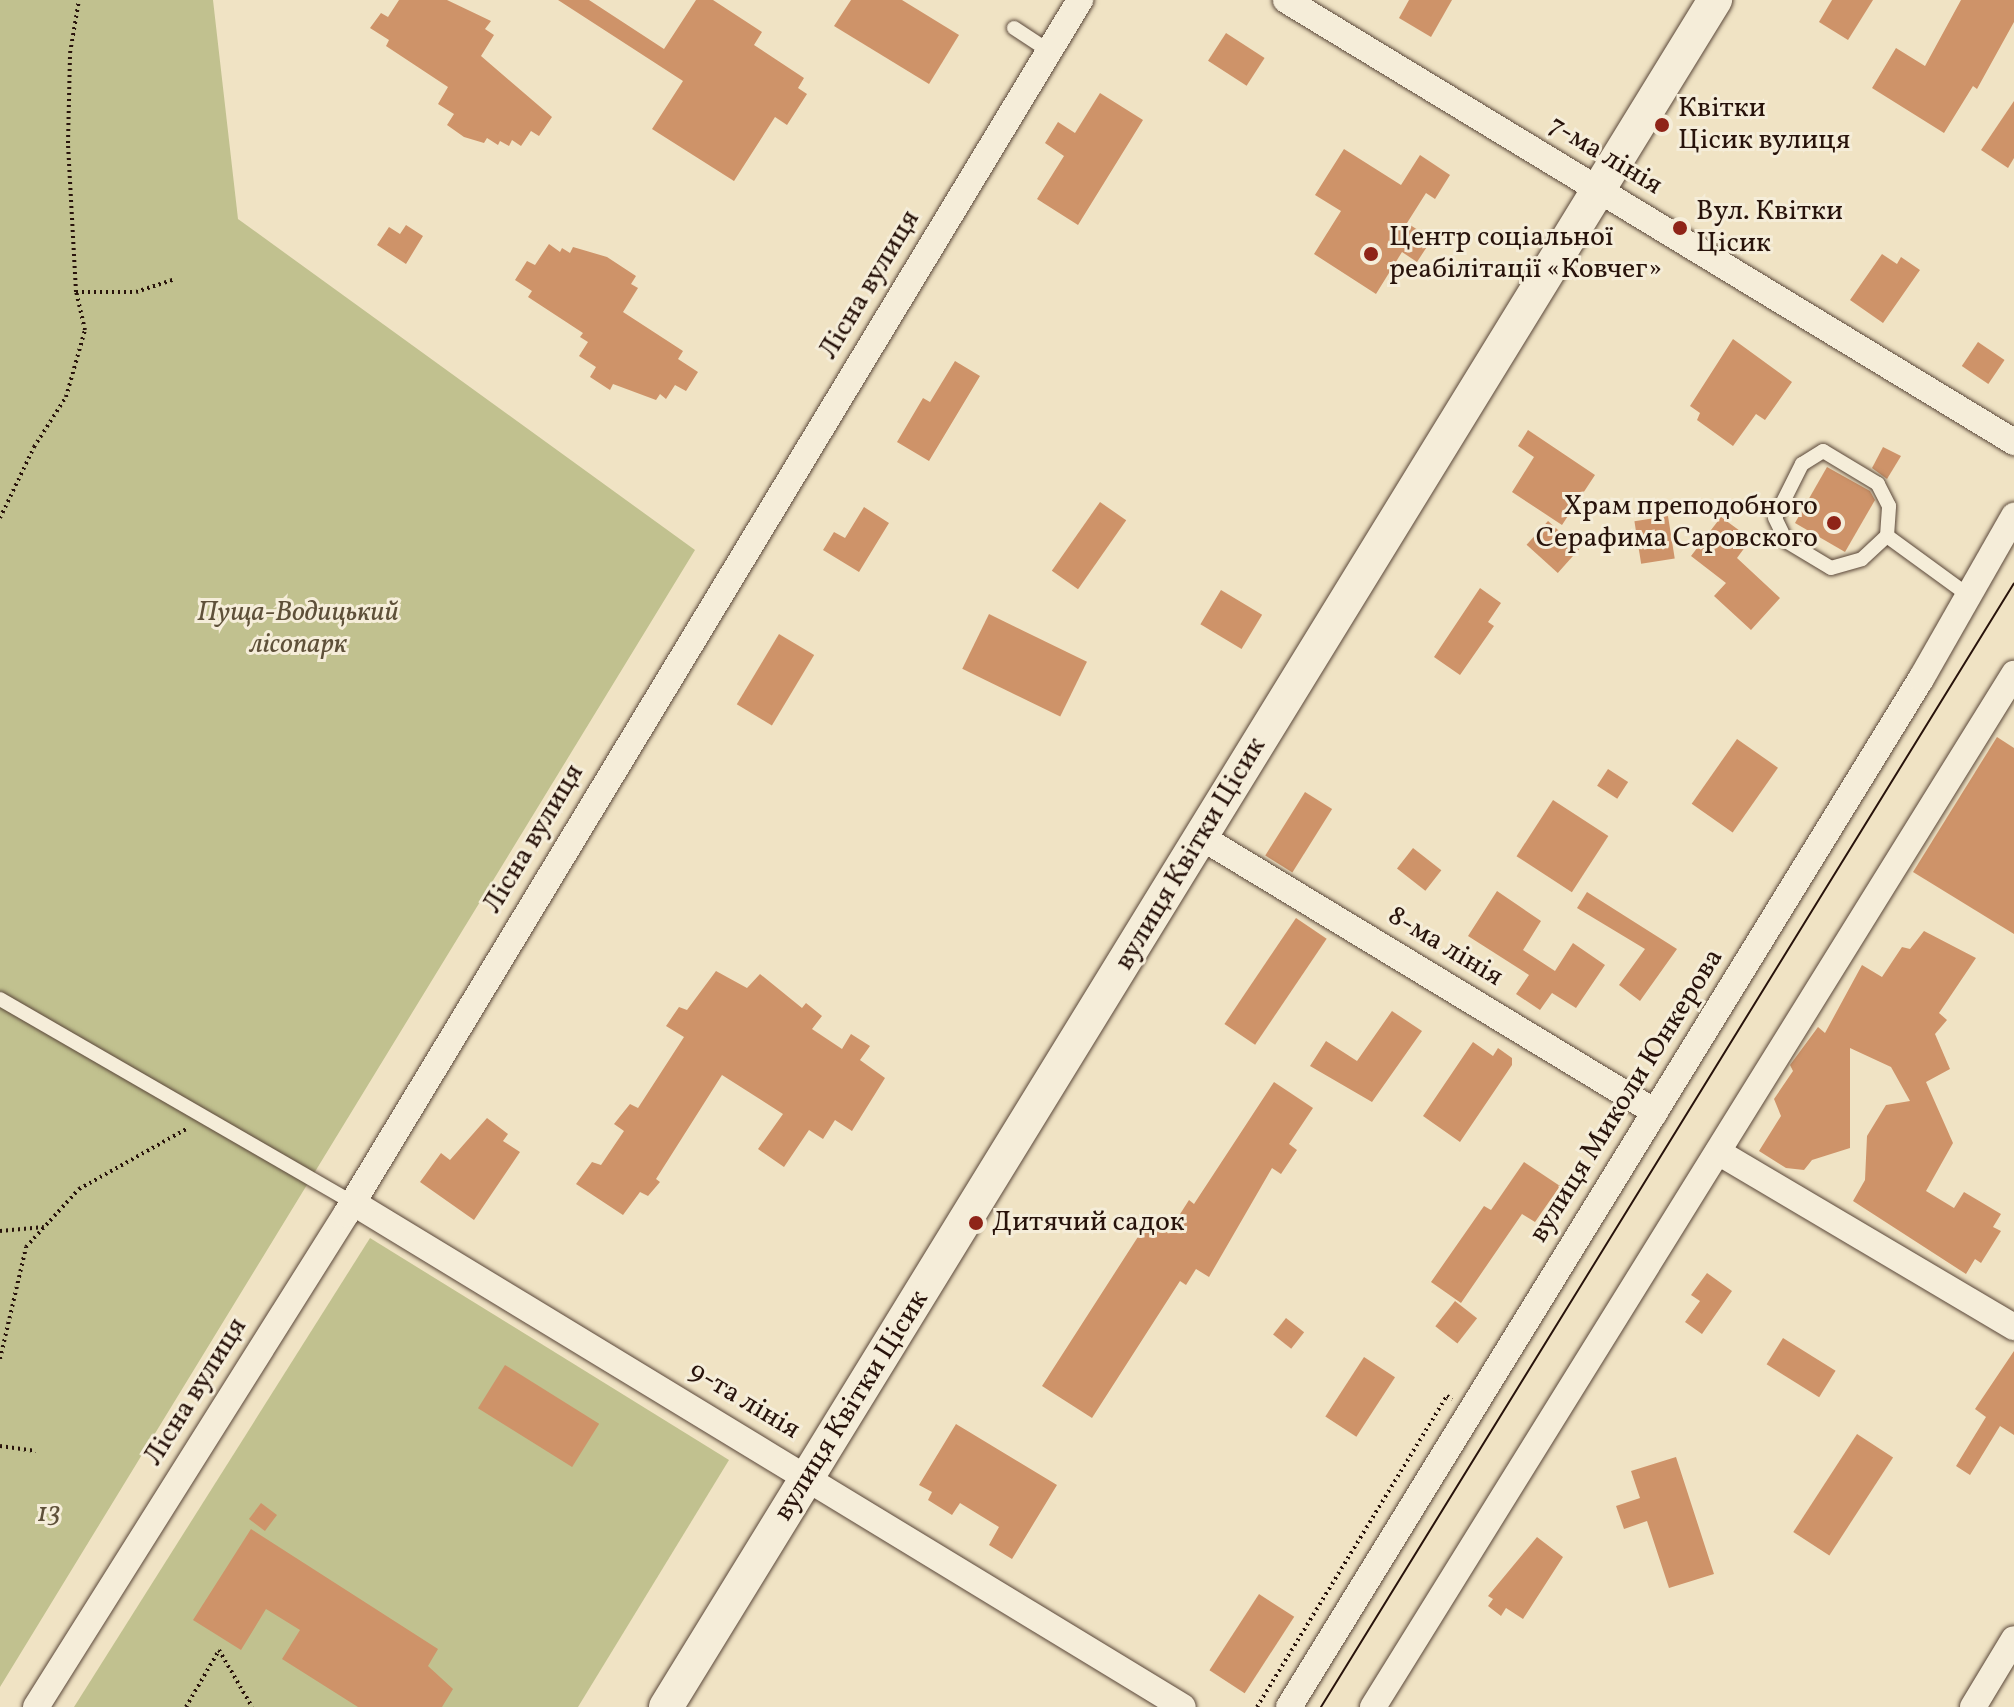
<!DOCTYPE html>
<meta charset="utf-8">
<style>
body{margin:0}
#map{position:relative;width:2014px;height:1707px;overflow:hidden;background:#f0e3c4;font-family:Vollkorn,serif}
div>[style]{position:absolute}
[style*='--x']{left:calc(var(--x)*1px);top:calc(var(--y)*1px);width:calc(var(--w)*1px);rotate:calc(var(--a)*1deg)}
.green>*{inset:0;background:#c1c18f}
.building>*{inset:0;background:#ce9369;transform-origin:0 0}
.path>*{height:4px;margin-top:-2px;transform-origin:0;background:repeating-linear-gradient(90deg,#28130b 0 2px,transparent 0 6px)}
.roads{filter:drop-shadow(0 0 2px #5a4739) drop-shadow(0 0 2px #5a4739)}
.service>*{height:14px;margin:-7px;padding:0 7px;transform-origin:7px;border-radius:7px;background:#f5edd9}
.minor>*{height:26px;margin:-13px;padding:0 13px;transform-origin:13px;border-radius:13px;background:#f5edd9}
.tertiary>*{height:34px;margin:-17px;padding:0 17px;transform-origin:17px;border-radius:17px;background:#f5edd9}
.tram>*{height:2px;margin:-1px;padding:0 1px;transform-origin:1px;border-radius:1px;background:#28130b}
.dots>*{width:22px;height:22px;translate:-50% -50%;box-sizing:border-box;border:4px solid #f5edd9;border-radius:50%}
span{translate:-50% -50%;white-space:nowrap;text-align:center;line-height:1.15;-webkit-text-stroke:6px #f5edd9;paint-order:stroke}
.poi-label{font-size:28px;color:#28130b}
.left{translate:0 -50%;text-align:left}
.right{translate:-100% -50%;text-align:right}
.street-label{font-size:28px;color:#28130b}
.park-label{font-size:28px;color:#5e5039;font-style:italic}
</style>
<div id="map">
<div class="green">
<i style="clip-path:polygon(0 0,213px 0,238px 219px,695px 550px,0 1687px)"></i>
<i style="clip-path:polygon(370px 1238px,729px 1460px,578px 1707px,74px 1707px)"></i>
</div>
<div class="building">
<i style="clip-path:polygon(399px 0,447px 0,491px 21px,485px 29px,494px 35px,481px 56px,552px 117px,539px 136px,531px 131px,521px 146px,512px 140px,509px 146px,500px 141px,498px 145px,487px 138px,484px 143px,464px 137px,447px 125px,454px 114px,438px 104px,448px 87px,386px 46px,389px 40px,370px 28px,381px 13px,388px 17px)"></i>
<i style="clip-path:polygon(558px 0,589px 0,664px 49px,696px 0,713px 0,762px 32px,754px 45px,804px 78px,798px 88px,807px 94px,787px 125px,775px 117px,734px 181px,652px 129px,683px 81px)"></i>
<i style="clip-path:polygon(851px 0,902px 0,959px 35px,929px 84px,834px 26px)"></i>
<i style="clip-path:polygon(1409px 0,1452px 0,1431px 37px,1399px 18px)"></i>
<i style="clip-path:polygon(1832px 0,1873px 0,1848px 40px,1819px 22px)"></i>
<i style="clip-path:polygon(1961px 0,2014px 0,2014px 22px,1977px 89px,1973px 86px,1944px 133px,1872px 88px,1896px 48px,1925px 66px)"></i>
<i style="left:1226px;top:33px;width:46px;height:33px;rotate:33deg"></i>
<i style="clip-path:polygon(1100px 93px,1143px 120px,1078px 225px,1037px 199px,1064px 156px,1045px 143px,1058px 122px,1075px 133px)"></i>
<i style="clip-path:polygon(2014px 101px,2014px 158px,2008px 168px,1981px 150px)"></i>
<i style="clip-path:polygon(1344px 149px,1401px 185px,1420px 155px,1450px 175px,1435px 199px,1426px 193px,1407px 223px,1432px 239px,1417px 262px,1402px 252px,1376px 294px,1314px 254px,1341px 211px,1315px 195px)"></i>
<i style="clip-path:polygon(406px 225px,423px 236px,406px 264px,377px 245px,389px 227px,400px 234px)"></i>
<i style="clip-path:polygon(549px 244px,560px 252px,562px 248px,570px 253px,573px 247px,607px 257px,636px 276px,631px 284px,638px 288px,623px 312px,683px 351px,678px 359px,698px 372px,686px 391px,675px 385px,666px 399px,660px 394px,656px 400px,613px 384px,610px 390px,590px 377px,596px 367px,579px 356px,588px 342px,580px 337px,583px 333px,528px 297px,532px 291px,515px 280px,527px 261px,535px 265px)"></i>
<i style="clip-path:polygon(1882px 254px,1897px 264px,1901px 257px,1920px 270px,1883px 323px,1850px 300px)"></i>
<i style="clip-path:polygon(1733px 339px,1792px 382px,1765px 420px,1756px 414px,1733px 446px,1697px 420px,1700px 413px,1690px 406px)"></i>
<i style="left:1978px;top:342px;width:32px;height:29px;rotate:34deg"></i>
<i style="clip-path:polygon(955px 361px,980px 376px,929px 461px,897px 442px,923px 398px,930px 402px)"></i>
<i style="clip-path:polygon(1528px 430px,1595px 475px,1562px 525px,1512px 492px,1534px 457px,1518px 446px)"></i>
<i style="clip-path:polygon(1883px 447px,1901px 456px,1887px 479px,1872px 468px)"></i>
<i style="clip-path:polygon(1827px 467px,1870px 491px,1875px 500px,1845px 552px,1795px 523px)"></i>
<i style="left:1100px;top:502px;width:32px;height:84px;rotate:35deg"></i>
<i style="clip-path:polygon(864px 507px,889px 523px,859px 572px,823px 550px,834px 532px,845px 538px)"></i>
<i style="left:1668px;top:516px;width:43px;height:34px;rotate:81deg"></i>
<i style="clip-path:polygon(1721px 517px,1751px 539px,1737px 558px,1780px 598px,1751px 630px,1714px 596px,1726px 583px,1691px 556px)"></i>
<i style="left:1548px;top:521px;width:42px;height:32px;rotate:42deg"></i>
<i style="clip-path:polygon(1480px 588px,1501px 603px,1488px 622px,1494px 626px,1460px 675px,1434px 657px)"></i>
<i style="left:1221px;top:590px;width:48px;height:40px;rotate:31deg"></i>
<i style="left:989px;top:614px;width:109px;height:61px;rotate:26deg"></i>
<i style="left:779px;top:634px;width:41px;height:82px;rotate:31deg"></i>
<i style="clip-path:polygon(1997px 737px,2014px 748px,2014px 934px,1913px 872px)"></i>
<i style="left:1737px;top:739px;width:50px;height:79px;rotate:35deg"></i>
<i style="left:1608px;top:769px;width:24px;height:20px;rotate:33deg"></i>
<i style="left:1305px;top:792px;width:32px;height:75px;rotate:32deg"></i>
<i style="left:1553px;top:800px;width:66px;height:67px;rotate:33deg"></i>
<i style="left:1413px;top:848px;width:36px;height:26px;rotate:38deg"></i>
<i style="clip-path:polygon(1497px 891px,1541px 921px,1523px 950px,1555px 971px,1573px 943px,1605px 965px,1576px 1008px,1552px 993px,1540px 1010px,1516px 994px,1529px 975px,1468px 936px)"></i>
<i style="clip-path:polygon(1587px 892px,1677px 949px,1640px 1001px,1619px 985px,1645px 949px,1577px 908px)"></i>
<i style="left:1296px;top:918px;width:37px;height:128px;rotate:34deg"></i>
<i style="clip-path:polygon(1924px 931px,1976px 958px,1939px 1013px,1947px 1020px,1935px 1034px,1950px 1069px,1926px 1082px,1953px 1143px,1926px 1191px,1954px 1208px,1964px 1192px,2001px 1214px,1993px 1227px,2001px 1231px,1981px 1263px,1975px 1259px,1966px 1274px,1853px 1201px,1865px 1180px,1867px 1136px,1886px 1105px,1910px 1101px,1891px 1067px,1850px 1048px,1850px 1148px,1812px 1160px,1804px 1170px,1786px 1168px,1759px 1151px,1781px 1116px,1774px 1099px,1793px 1071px,1790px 1065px,1818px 1027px,1825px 1033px,1862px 965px,1882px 977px,1902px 947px,1910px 949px)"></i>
<i style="clip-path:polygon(716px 971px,747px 988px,760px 974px,802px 1008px,806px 1003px,822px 1016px,812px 1029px,842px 1049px,851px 1034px,870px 1046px,860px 1060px,885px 1078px,852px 1131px,835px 1120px,823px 1139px,809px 1130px,784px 1167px,758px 1149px,783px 1114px,722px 1075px,656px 1179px,660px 1182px,648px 1196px,640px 1192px,623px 1215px,576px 1184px,592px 1162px,601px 1165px,624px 1131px,614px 1124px,630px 1104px,638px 1108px,684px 1037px,666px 1026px,679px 1007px,687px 1010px)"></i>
<i style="clip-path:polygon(1392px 1011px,1422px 1031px,1372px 1102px,1310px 1066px,1326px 1041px,1357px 1061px)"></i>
<i style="clip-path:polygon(1473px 1042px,1493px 1056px,1498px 1048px,1512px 1058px,1512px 1065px,1460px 1142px,1423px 1116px)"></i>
<i style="clip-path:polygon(1274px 1082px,1313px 1108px,1289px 1144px,1297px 1150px,1281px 1174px,1272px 1168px,1209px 1277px,1196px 1269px,1186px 1285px,1180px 1281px,1092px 1418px,1042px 1386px,1143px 1229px,1152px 1235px,1158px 1226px,1168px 1233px,1189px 1200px,1194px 1204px)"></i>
<i style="clip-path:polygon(487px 1118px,508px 1134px,503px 1141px,520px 1152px,474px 1220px,420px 1182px,441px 1153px,450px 1160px)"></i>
<i style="clip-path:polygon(1524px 1162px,1560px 1186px,1535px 1222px,1522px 1214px,1461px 1303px,1431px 1282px,1484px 1206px,1491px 1210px)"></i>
<i style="clip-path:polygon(1707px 1273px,1732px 1291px,1702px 1334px,1685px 1322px,1700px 1301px,1691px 1295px)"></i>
<i style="left:1455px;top:1301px;width:28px;height:32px;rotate:38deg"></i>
<i style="left:1286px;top:1318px;width:23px;height:21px;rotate:38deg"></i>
<i style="left:1783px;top:1338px;width:62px;height:31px;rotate:32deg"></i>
<i style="clip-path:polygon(2014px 1351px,2014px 1435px,2000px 1426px,1970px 1475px,1956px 1466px,1986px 1417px,1975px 1409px)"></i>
<i style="left:1364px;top:1357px;width:37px;height:71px;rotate:33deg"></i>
<i style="left:505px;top:1365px;width:111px;height:51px;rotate:32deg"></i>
<i style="clip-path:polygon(956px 1424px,1057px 1485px,1012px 1559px,989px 1545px,999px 1527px,960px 1503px,952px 1515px,928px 1500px,932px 1492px,919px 1485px)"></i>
<i style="left:1857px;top:1434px;width:43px;height:117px;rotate:33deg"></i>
<i style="clip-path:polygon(1676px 1457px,1714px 1574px,1669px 1588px,1647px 1521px,1624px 1529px,1616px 1506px,1640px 1498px,1631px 1471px)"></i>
<i style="left:261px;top:1503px;width:20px;height:20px;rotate:37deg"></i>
<i style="clip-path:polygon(251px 1529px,438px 1649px,428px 1666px,453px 1689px,442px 1707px,358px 1707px,282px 1659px,300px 1630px,266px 1609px,241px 1650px,193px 1620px)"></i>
<i style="clip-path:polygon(1537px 1537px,1563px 1557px,1523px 1619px,1506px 1608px,1501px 1616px,1488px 1606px,1493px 1599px,1488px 1596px)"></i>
<i style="left:1259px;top:1594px;width:42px;height:91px;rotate:33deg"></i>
</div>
<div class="path">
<i style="--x:76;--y:292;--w:60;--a:0"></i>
<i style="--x:136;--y:292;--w:41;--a:-18.4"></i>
<i style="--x:0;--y:518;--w:79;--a:-64.4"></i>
<i style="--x:34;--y:447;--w:59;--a:-57.4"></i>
<i style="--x:66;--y:397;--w:70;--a:-74.2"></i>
<i style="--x:85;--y:330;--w:39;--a:-103"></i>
<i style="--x:76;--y:292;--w:149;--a:-93.1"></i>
<i style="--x:68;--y:143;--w:90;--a:-88.7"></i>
<i style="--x:70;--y:53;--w:54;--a:-80.4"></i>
<i style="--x:0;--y:1231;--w:44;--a:-5.2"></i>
<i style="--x:0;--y:1359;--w:115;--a:-76.9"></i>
<i style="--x:26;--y:1247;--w:79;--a:-47.6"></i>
<i style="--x:79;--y:1189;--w:125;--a:-29.2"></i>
<i style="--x:0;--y:1446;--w:36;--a:8"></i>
<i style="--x:186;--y:1707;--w:66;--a:-59.9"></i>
<i style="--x:219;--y:1650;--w:66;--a:59.9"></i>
<i style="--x:1257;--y:1707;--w:364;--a:-58.6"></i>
<i style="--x:1447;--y:1396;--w:6;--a:31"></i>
</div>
<div class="roads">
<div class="service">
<i style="--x:1014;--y:28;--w:42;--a:33.3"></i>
<i style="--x:1887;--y:536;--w:30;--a:-86"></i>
<i style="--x:1889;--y:506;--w:25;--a:-117"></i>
<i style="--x:1878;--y:484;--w:64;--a:-149"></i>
<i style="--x:1823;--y:451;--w:25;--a:148"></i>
<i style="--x:1802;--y:464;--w:60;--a:116.6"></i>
<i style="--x:1775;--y:518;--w:25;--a:64"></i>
<i style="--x:1786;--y:541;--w:52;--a:31"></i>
<i style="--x:1831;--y:568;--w:32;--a:-16"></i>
<i style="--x:1862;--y:559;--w:34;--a:-43"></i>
<i style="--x:1887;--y:536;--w:100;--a:36.1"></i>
<i style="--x:0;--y:999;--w:406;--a:30"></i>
</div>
<div class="minor">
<i style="--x:1286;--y:0;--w:852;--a:31.26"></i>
<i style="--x:1201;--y:837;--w:531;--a:31.2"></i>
<i style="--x:1718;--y:1152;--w:344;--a:30.6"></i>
<i style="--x:352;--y:1202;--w:972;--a:31.29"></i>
<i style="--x:36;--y:1707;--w:582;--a:-57.84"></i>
<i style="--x:346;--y:1214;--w:1419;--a:-58.84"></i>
<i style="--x:1289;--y:1707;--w:1207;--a:-58.42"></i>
<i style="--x:1921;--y:679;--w:188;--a:-60.3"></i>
<i style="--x:1373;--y:1707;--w:1216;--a:-58.18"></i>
<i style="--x:1973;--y:1707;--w:79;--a:-58.9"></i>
</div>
<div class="tertiary">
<i style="--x:666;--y:1707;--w:2004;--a:-58.43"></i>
</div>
</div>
<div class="tram">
<i style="--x:1321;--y:1707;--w:1320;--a:-58.34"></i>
</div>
<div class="dots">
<i style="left:1662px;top:125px;background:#8f2418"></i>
<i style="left:1680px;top:228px;background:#8f2418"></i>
<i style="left:1371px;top:254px;background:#8f2418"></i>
<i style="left:1834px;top:523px;background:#8f2418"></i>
<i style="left:976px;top:1223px;background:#8f2418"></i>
</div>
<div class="poi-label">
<span class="left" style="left:1678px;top:125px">Квітки<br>Цісик вулиця</span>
<span class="left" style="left:1696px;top:228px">Вул. Квітки<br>Цісик</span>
<span class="left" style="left:1389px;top:254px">Центр соціальної<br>реабілітації «Ковчег»</span>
<span class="right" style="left:1818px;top:523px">Храм преподобного<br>Серафима Саровского</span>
<span class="left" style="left:992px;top:1223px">Дитячий садок</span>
</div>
<div class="street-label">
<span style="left:1605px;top:156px;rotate:31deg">7-ма лінія</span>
<span style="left:870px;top:285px;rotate:-59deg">Лісна вулиця</span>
<span style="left:534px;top:839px;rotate:-59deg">Лісна вулиця</span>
<span style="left:1191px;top:854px;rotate:-59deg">вулиця Квітки Цісик</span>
<span style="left:1445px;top:947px;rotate:31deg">8-ма лінія</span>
<span style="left:1627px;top:1096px;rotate:-58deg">вулиця Миколи Юнкерова</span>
<span style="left:196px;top:1392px;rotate:-58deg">Лісна вулиця</span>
<span style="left:744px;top:1401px;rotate:31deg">9-та лінія</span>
<span style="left:852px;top:1406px;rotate:-58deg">вулиця Квітки Цісик</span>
</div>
<div class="park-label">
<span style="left:298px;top:629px">Пуща-Водицький<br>лісопарк</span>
<span style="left:49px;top:1514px">13</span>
</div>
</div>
